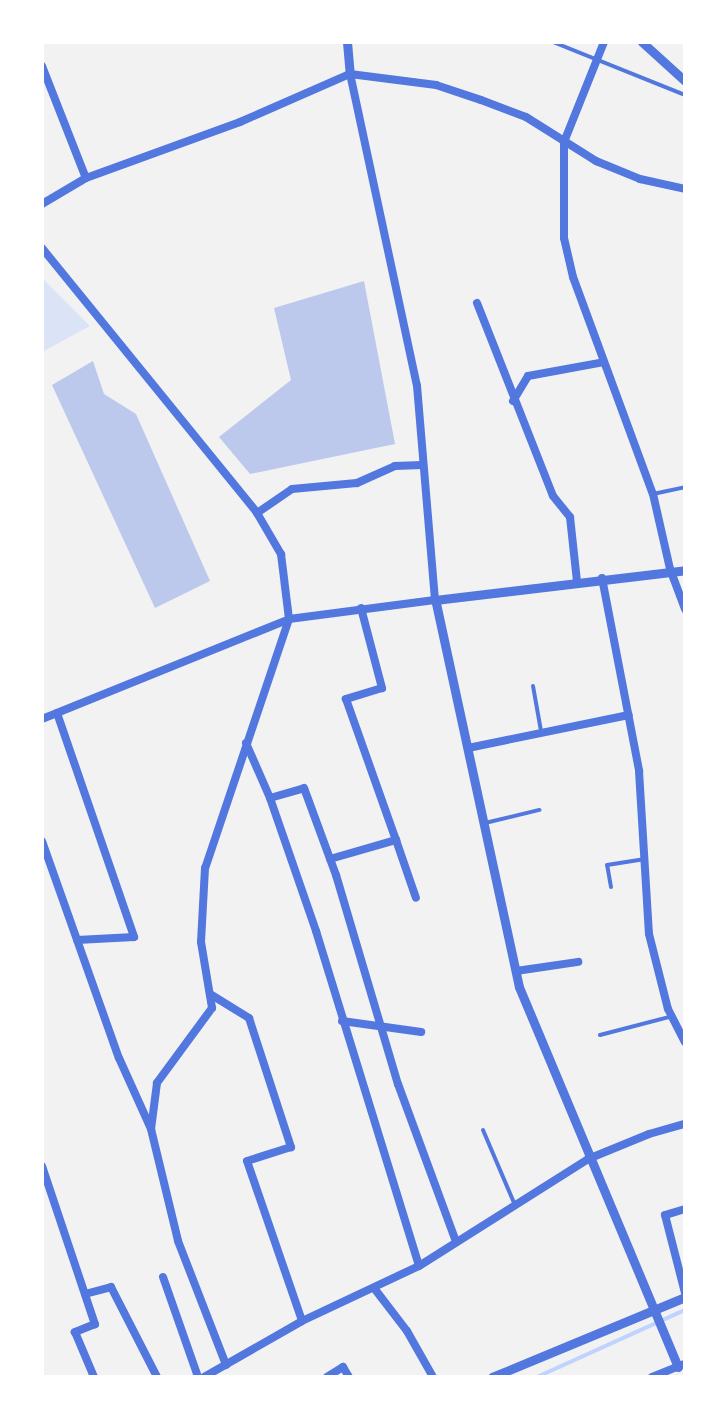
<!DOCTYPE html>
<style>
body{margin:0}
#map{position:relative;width:727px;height:1419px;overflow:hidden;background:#f2f2f2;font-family:Literata,serif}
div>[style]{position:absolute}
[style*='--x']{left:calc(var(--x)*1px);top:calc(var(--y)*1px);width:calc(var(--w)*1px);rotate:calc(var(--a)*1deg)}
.green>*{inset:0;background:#dbe4f7}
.stream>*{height:4px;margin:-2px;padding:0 2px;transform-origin:2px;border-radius:2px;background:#bfd3fe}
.building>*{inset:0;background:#bdc9ec}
.service>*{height:4px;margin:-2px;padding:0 2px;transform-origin:2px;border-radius:2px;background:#5277de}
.minor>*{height:8px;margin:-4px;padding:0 4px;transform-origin:4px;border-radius:4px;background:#5277de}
.tertiary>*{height:9px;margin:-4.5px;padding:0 4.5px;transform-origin:4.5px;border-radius:4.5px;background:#5277de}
span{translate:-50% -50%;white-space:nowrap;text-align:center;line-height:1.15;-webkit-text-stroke:7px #fff;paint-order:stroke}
.frame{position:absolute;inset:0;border:44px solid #fff;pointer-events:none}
</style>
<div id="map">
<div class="green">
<i style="clip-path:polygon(42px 278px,90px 326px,42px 352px)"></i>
</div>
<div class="stream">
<i style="--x:537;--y:1377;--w:162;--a:-24.4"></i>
</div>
<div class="building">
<i style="clip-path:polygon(364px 281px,395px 444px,250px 474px,219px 437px,291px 380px,274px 308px)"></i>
<i style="clip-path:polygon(93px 361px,104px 394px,136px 414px,210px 581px,155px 608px,52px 385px)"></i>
</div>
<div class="service">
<i style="--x:553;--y:42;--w:142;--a:21.9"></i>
<i style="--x:653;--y:494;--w:33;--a:-12"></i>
<i style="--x:533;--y:686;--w:46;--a:79.9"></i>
<i style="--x:485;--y:823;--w:56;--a:-13.5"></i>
<i style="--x:611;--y:887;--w:22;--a:-100"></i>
<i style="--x:607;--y:865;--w:37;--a:-9"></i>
<i style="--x:600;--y:1035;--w:71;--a:-14.6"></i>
<i style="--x:483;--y:1130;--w:82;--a:66.9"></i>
</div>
<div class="minor">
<i style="--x:604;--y:42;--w:108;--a:111.8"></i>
<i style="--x:564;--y:142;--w:96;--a:90"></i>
<i style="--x:564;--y:238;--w:40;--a:77"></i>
<i style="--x:573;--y:277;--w:231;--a:69.8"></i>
<i style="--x:653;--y:494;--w:77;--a:77.2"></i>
<i style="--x:670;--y:569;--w:43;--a:69.4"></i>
<i style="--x:42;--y:66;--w:120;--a:68.6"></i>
<i style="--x:42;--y:204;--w:51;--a:-30.6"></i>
<i style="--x:86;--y:178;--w:164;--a:-20"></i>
<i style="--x:240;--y:122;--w:120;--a:-23.6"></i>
<i style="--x:350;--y:74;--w:87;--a:7.3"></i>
<i style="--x:436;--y:85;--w:47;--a:18.4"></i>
<i style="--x:481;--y:100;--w:48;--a:20.7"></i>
<i style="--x:526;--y:117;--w:83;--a:32.2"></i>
<i style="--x:596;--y:161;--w:48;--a:22.2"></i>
<i style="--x:640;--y:179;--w:46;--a:12.5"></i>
<i style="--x:42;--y:248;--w:341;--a:50.9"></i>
<i style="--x:257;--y:513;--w:48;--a:59.7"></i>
<i style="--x:281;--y:554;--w:65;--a:83"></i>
<i style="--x:289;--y:619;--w:263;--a:108.6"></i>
<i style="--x:205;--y:868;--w:74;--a:93.1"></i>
<i style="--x:201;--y:942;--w:67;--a:80.5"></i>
<i style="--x:212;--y:1008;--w:93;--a:126.3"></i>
<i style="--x:157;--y:1083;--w:46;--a:97.4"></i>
<i style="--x:477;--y:303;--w:207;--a:68.5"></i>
<i style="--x:553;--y:496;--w:27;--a:51"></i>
<i style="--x:570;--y:517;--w:64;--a:83.8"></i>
<i style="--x:513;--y:401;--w:29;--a:-59"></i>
<i style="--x:528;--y:376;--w:77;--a:-10.4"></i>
<i style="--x:257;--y:513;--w:42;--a:-34.4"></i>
<i style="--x:292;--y:489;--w:65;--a:-5.3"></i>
<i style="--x:357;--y:483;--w:42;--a:-24.1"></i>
<i style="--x:395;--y:466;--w:27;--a:-2"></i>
<i style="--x:602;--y:578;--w:197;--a:79.1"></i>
<i style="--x:639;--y:771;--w:163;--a:86.5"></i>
<i style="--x:649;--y:934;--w:77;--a:75.8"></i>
<i style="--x:668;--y:1009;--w:37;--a:63"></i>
<i style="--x:361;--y:608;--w:83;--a:75.3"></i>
<i style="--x:382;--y:688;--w:38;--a:163"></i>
<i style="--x:346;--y:699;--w:150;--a:70.5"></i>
<i style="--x:57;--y:713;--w:237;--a:71"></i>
<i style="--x:134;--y:937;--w:57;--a:177"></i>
<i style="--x:42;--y:719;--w:266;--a:-22"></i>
<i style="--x:289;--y:619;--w:147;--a:-7.4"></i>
<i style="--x:435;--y:600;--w:215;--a:-94.8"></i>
<i style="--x:417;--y:386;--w:319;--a:-102.1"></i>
<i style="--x:246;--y:743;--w:60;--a:66.4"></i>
<i style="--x:270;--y:798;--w:141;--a:70.9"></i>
<i style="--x:316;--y:931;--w:350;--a:72.9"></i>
<i style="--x:468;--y:748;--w:164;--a:-11.6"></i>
<i style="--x:270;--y:798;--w:35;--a:-16"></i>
<i style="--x:304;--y:788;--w:93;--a:69.8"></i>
<i style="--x:336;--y:875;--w:218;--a:73.5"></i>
<i style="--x:398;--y:1084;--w:168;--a:69.8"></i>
<i style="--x:42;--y:841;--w:230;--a:70.5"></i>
<i style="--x:119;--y:1058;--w:78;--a:65.7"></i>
<i style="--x:151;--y:1129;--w:115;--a:76.4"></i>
<i style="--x:178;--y:1241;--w:133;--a:68.8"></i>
<i style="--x:330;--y:859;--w:69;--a:-16.1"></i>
<i style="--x:396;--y:840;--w:61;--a:71"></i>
<i style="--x:516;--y:971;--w:63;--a:-8.3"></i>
<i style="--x:210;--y:994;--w:46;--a:31.6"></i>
<i style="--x:249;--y:1018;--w:136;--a:72"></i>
<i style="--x:291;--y:1147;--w:46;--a:162.3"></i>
<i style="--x:247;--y:1161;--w:169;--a:71"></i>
<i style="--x:342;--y:1021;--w:80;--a:7.9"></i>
<i style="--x:42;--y:1166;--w:167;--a:71.5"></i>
<i style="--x:95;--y:1324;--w:22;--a:158"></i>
<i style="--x:75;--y:1332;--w:49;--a:67.1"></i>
<i style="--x:685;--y:1209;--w:21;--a:163"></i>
<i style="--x:665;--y:1215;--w:81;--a:75.6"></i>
<i style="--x:163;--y:1277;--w:106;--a:70.7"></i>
<i style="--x:374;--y:1288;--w:54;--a:52.5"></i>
<i style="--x:407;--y:1331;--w:53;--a:60.5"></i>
<i style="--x:85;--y:1294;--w:27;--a:-15"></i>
<i style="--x:111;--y:1287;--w:101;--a:62.9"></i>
<i style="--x:204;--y:1377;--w:113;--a:-29.7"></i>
<i style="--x:302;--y:1321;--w:129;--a:-25.2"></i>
<i style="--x:419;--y:1266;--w:200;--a:-32.3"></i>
<i style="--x:588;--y:1159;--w:66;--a:-22.3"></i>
<i style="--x:649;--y:1134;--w:37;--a:-16"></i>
<i style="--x:327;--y:1377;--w:19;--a:-32"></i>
<i style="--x:343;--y:1367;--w:12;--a:59"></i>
<i style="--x:652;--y:1377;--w:35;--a:-22"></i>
</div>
<div class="tertiary">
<i style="--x:347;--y:42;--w:32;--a:85"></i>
<i style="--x:642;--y:42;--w:58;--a:42.2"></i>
<i style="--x:678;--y:1367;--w:412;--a:-112.7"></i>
<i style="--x:519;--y:987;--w:396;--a:-102.2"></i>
<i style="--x:435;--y:600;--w:252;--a:-6.8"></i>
<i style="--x:492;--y:1377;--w:209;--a:-22.5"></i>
</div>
<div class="frame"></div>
</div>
